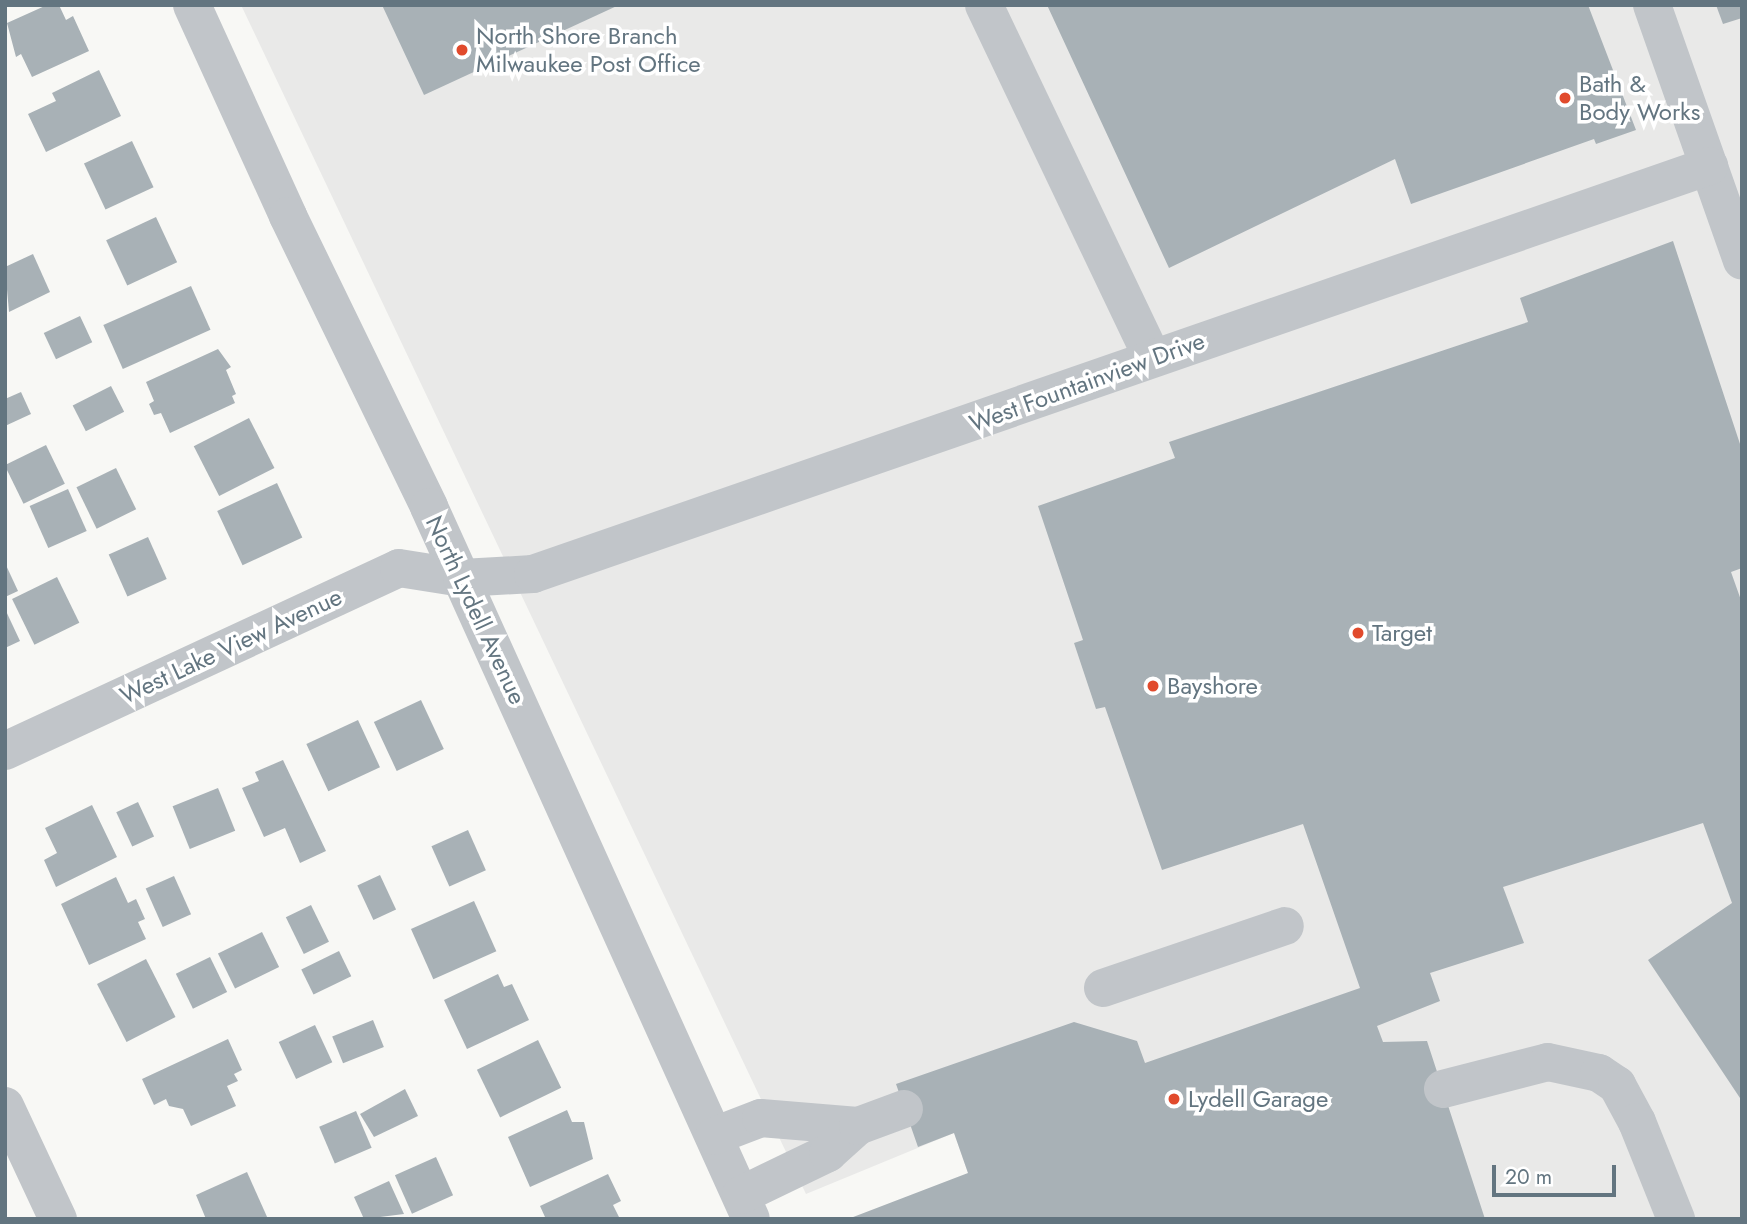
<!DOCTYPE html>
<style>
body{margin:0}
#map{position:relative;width:1747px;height:1224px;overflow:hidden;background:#f8f8f5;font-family:Jost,sans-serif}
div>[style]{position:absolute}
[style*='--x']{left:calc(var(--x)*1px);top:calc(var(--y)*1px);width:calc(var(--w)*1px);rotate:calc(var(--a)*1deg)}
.built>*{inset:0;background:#e9e9e8}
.building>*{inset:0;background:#a8b1b6;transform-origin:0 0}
.minor>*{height:38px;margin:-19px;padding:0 19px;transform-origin:19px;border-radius:19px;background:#c1c5c9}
.dots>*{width:19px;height:19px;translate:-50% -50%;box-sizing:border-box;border:4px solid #fff;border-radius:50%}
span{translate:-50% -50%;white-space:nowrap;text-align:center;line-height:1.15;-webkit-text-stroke:7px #fff;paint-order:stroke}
.poi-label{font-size:24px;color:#637580}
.left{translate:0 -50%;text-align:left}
.street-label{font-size:24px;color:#637580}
.frame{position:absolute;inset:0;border:7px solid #637580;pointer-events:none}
.scale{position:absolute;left:1492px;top:1165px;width:124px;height:32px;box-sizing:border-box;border:4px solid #637580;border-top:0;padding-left:9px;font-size:21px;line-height:24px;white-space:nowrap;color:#637580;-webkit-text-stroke:5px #fff;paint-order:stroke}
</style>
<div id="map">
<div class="built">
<i style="clip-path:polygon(241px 5px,1742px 5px,1742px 1219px,984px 1219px,954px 1133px,806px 1194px)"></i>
</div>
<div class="building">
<i style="clip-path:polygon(47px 5px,59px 5px,66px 20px,73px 16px,89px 51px,32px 77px,21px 54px,16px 57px,7px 23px)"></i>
<i style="clip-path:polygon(382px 5px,619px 5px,424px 95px)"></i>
<i style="clip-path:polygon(1047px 5px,1588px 5px,1636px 130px,1596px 144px,1594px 139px,1411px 204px,1395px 159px,1169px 268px)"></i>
<i style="clip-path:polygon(1716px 5px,1742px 5px,1742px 18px,1723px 24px)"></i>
<i style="clip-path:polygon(99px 70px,121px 116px,46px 152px,28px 114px,56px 101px,52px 93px)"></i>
<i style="left:132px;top:141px;width:51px;height:53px;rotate:65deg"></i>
<i style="left:156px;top:217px;width:50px;height:55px;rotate:65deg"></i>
<i style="clip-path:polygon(1673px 241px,1742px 450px,1742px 568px,1731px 572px,1742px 603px,1742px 1101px,1648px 960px,1732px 903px,1703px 823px,1503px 887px,1524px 943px,1430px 973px,1440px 1001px,1377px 1026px,1383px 1042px,1427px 1041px,1485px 1219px,848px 1219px,968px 1173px,954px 1133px,918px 1147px,896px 1084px,1074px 1022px,1137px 1041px,1145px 1063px,1360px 988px,1303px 824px,1162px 870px,1105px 707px,1096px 709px,1074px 643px,1083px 640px,1038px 506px,1175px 458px,1169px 442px,1528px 322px,1520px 298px)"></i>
<i style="clip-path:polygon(33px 254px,50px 292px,9px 312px,5px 267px)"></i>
<i style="left:191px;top:286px;width:48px;height:96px;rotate:66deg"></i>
<i style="left:80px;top:316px;width:29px;height:40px;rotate:65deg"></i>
<i style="clip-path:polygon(218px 349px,231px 367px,226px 370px,236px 394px,232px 396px,235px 403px,170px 433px,161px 413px,154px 415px,149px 404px,154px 401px,146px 382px)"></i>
<i style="left:111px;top:386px;width:29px;height:43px;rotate:63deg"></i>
<i style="clip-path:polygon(21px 392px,31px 414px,5px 426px,5px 399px)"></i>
<i style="left:249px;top:418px;width:56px;height:62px;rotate:63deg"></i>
<i style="left:46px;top:445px;width:43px;height:46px;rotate:64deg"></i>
<i style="left:116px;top:468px;width:46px;height:44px;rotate:64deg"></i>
<i style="left:277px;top:483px;width:60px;height:66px;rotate:65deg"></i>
<i style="left:68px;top:489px;width:46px;height:42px;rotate:66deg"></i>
<i style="left:148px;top:537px;width:46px;height:43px;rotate:66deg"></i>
<i style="clip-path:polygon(5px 563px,18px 591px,5px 597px)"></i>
<i style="left:57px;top:577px;width:51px;height:50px;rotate:64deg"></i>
<i style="clip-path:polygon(5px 609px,20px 641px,5px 648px)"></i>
<i style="left:421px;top:700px;width:54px;height:52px;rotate:65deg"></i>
<i style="left:358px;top:720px;width:52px;height:57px;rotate:65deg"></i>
<i style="clip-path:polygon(283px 760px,326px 851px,300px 863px,285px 828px,264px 837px,242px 788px,259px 781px,255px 772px)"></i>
<i style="left:218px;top:788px;width:46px;height:49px;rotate:68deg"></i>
<i style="left:138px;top:802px;width:38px;height:24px;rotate:65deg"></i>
<i style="clip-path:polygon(92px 805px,117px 857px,56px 887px,44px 860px,57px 853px,45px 828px)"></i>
<i style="left:468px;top:830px;width:44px;height:40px;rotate:66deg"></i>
<i style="left:380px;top:875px;width:38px;height:25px;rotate:65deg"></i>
<i style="left:174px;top:876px;width:42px;height:31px;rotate:66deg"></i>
<i style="clip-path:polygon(116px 877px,128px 903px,136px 899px,145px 919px,138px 922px,146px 939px,89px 965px,61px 904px)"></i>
<i style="left:474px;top:901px;width:55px;height:69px;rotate:66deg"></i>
<i style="left:311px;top:905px;width:41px;height:28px;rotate:64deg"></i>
<i style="left:262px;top:932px;width:39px;height:49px;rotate:64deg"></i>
<i style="left:339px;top:951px;width:28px;height:42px;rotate:64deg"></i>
<i style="left:210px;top:957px;width:39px;height:38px;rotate:64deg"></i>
<i style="left:146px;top:959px;width:65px;height:55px;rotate:63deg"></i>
<i style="clip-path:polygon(498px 974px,504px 987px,512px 984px,529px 1020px,467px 1049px,444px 1000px)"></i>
<i style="left:373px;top:1020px;width:29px;height:44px;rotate:68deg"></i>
<i style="left:315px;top:1025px;width:41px;height:40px;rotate:65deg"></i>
<i style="clip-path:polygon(228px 1039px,242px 1070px,234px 1074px,238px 1081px,227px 1086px,236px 1106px,191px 1126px,183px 1109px,169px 1106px,166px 1099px,154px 1105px,142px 1079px)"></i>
<i style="left:538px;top:1040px;width:53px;height:68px;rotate:64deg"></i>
<i style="clip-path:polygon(405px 1089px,418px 1116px,374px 1137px,360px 1114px)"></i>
<i style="clip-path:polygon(567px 1110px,572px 1122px,584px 1122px,593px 1159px,530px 1187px,508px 1137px)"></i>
<i style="left:356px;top:1111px;width:40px;height:40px;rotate:67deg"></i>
<i style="left:436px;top:1157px;width:42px;height:45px;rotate:66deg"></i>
<i style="clip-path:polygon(247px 1172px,268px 1219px,206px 1219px,196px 1195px)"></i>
<i style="clip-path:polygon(608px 1174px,621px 1201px,613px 1205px,620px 1219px,541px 1219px,545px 1217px,540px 1206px)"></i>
<i style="clip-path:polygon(389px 1181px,404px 1214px,364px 1219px,354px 1197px)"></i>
</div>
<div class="minor">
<i style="--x:192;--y:5;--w:232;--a:65.5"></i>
<i style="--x:288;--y:216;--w:323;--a:64.1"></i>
<i style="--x:429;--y:507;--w:781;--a:65.67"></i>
<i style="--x:984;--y:5;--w:391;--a:64.5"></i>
<i style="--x:1652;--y:5;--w:271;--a:70.6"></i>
<i style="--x:5;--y:751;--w:434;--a:-24.9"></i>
<i style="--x:399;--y:568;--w:64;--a:9"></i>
<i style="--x:462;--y:578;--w:71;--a:-3.2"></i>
<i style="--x:533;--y:574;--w:1245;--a:-19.13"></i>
<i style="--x:1103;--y:988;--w:192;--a:-18.8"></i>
<i style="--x:1443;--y:1089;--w:108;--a:-14.4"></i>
<i style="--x:1548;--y:1062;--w:52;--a:12.2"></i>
<i style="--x:1599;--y:1073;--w:22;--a:34"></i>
<i style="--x:1617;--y:1085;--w:42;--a:61.6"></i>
<i style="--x:1637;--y:1122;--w:105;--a:68.1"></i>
<i style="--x:5;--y:1106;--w:125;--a:64.9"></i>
<i style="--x:714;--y:1136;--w:50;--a:-21"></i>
<i style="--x:761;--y:1118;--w:97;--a:4.7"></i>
<i style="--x:741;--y:1195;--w:97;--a:-25.8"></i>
<i style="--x:828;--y:1153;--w:40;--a:-42"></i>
<i style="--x:858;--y:1126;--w:49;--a:-20.3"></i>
</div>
<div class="dots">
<i style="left:462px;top:50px;background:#e14a2c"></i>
<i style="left:1565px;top:98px;background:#e14a2c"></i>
<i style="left:1358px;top:633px;background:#e14a2c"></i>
<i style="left:1153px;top:686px;background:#e14a2c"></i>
<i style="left:1174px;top:1099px;background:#e14a2c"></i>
</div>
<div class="poi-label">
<span class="left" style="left:476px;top:50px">North Shore Branch<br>Milwaukee Post Office</span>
<span class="left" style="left:1579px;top:98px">Bath &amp;<br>Body Works</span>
<span class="left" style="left:1372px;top:633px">Target</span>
<span class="left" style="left:1167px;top:686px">Bayshore</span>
<span class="left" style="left:1188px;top:1099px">Lydell Garage</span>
</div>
<div class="street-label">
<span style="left:1087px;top:382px;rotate:-20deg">West Fountainview Drive</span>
<span style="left:476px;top:610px;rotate:65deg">North Lydell Avenue</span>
<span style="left:231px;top:646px;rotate:-25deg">West Lake View Avenue</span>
</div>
<div class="frame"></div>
<div class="scale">20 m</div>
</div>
